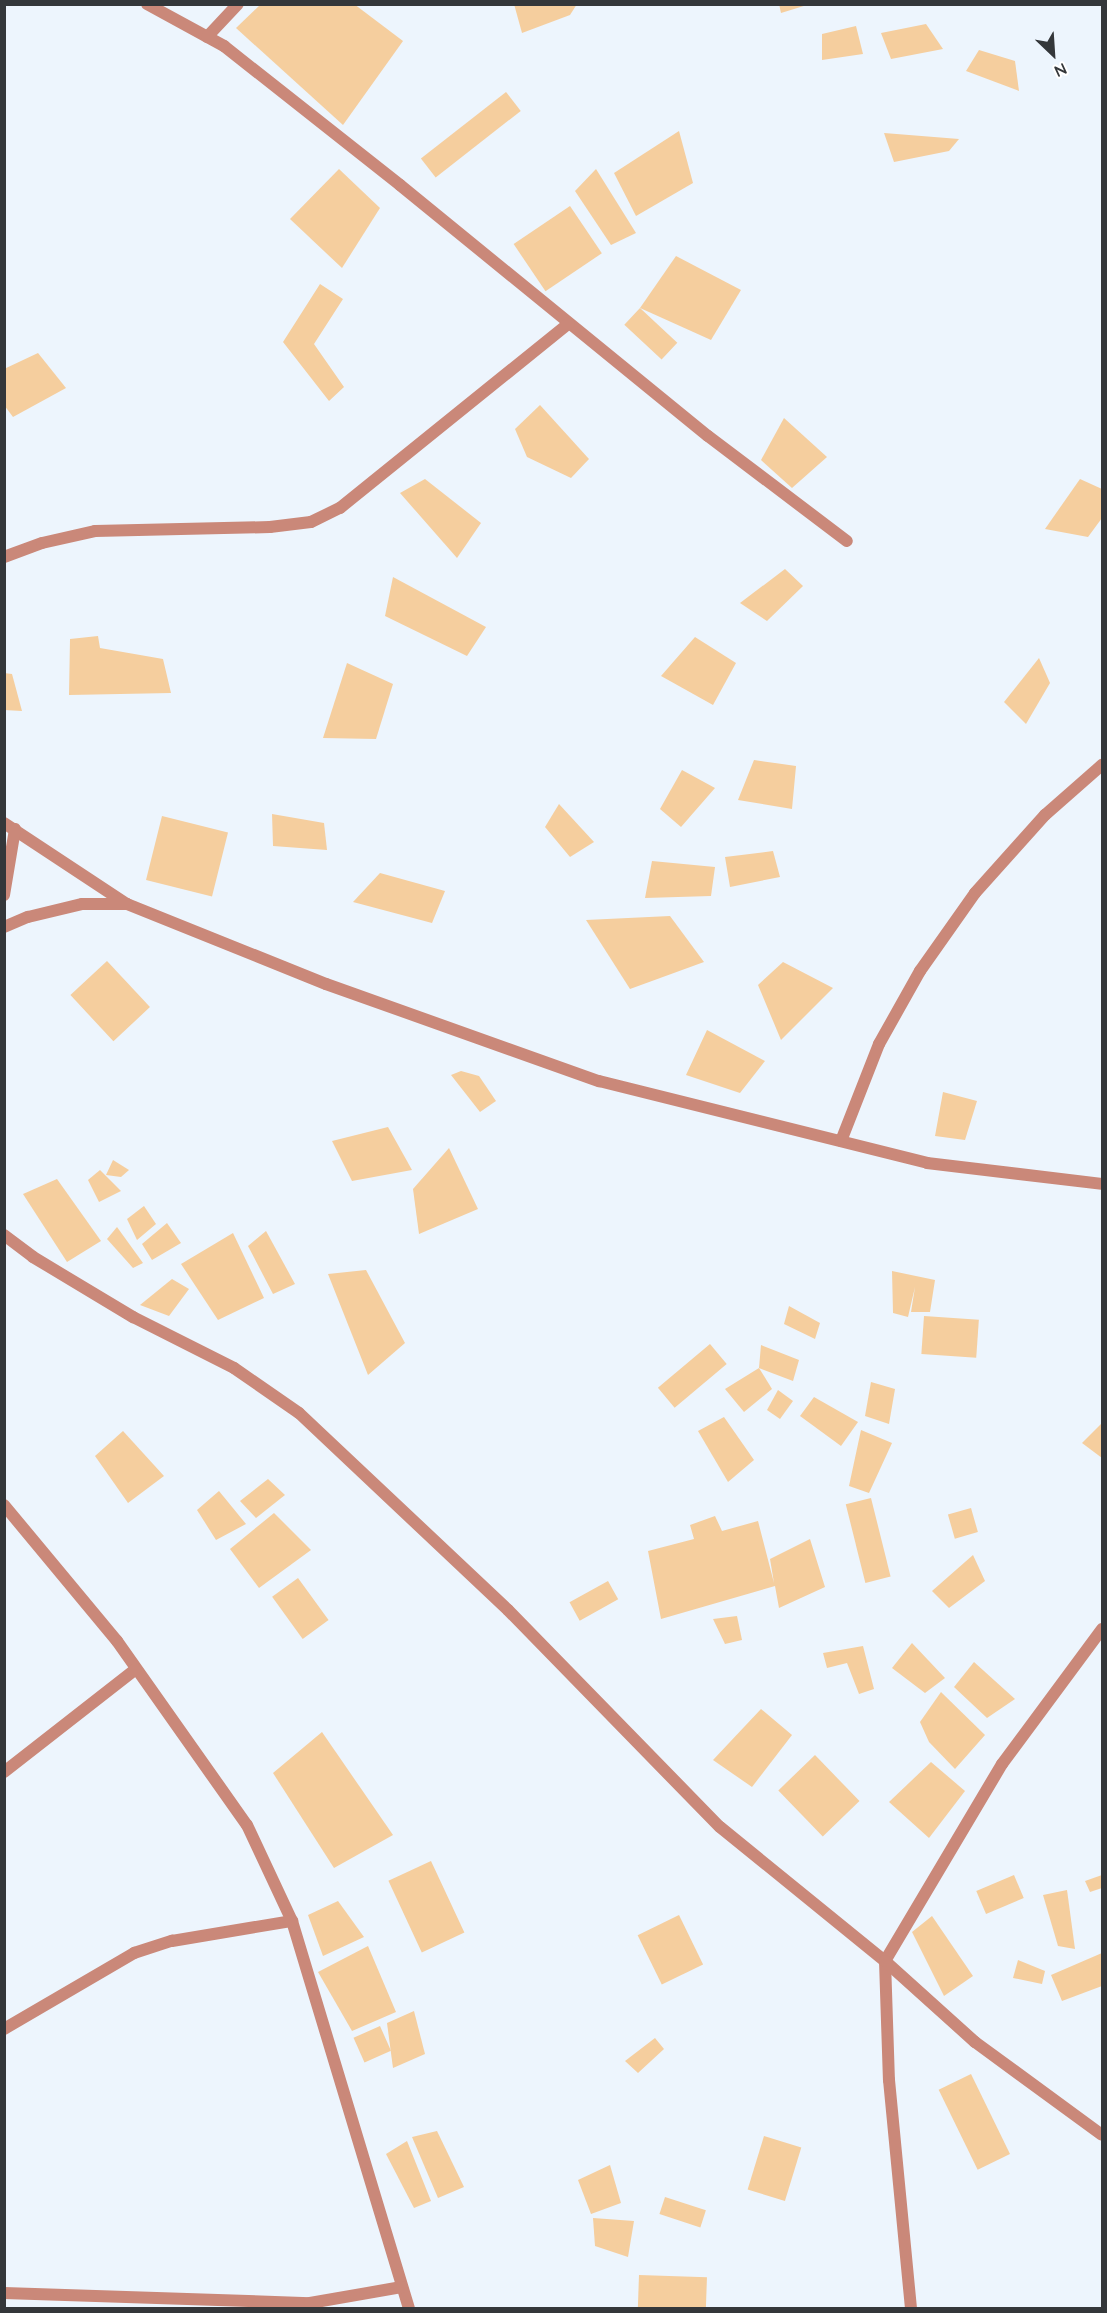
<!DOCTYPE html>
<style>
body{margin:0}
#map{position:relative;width:1107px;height:2313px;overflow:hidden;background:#edf5fd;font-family:Quicksand,sans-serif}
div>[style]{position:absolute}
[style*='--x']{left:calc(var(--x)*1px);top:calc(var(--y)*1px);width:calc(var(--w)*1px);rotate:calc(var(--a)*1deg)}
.building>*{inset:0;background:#f5ce9e;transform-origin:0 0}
.street>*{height:12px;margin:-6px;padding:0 6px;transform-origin:6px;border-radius:6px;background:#ca8879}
span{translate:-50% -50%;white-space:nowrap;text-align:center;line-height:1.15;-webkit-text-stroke:4.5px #fff;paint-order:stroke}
.frame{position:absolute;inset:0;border:6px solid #34373a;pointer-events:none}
.north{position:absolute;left:1023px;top:24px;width:60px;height:60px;-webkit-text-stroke:4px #fff;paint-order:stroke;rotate:155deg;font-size:16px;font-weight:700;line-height:24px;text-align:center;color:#34373a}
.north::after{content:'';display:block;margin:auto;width:21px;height:27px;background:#34373a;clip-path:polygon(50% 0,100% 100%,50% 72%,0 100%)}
</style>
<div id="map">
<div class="building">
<i style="clip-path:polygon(261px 4px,354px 4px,403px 41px,343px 125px,236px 28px)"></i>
<i style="clip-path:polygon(514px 4px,577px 4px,570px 15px,522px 33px)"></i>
<i style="clip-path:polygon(779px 4px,806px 4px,807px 5px,781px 13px)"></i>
<i style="clip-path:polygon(926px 24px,943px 49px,891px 59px,881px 33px)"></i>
<i style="clip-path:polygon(856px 26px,863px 54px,822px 60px,822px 34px)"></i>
<i style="clip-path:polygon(979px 50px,1015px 61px,1019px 91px,966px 71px)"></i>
<i style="left:506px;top:92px;width:24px;height:108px;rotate:52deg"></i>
<i style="clip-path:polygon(679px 131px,693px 183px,636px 216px,614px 173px)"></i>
<i style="clip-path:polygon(884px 133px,959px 139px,949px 151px,894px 162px)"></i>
<i style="clip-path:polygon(339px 169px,380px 208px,342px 268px,290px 219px)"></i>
<i style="clip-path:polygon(596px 169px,636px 233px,611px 245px,575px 191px)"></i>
<i style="left:570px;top:206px;width:57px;height:68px;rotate:56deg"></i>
<i style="clip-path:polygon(676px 256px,741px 290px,711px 340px,640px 308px)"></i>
<i style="clip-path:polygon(320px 284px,343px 299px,314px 344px,344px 387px,329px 401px,283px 342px)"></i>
<i style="left:640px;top:308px;width:51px;height:23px;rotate:43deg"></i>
<i style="clip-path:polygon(38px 353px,66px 388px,13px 417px,4px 405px,4px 369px)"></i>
<i style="clip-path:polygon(540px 405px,589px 459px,571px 478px,527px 457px,515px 429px)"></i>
<i style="clip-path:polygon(784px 418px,827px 457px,792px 488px,761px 460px)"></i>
<i style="clip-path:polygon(425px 479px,481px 523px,457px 558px,400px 493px)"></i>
<i style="clip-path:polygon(1080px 479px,1102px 489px,1102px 518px,1088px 537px,1045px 529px)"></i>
<i style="clip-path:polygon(785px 569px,803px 586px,767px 621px,740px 603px)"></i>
<i style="clip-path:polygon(393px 577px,486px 627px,467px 656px,385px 616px)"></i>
<i style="clip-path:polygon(98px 636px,100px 648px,163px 659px,171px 693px,69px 695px,70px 639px)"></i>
<i style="clip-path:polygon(695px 637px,736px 663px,713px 705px,661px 676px)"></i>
<i style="clip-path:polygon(1039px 658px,1050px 683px,1026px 724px,1004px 702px)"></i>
<i style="clip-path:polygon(347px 663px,393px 684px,376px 739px,323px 738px)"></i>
<i style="clip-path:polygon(4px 673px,12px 674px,22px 711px,4px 710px)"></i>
<i style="clip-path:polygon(754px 760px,796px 766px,792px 809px,738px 800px)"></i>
<i style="clip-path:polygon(682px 770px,715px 788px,681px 827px,660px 809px)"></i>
<i style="clip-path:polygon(559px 804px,594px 842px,570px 857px,545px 827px)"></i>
<i style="clip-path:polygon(272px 814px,324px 823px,327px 850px,273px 846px)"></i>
<i style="left:162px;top:816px;width:68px;height:66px;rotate:14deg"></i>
<i style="clip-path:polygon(773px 851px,780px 877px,730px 887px,725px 857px)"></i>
<i style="clip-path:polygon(652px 861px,715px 867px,711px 896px,645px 898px)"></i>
<i style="clip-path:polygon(380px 873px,445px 891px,432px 923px,353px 902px)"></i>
<i style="clip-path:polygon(670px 916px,704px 962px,630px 989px,586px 920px)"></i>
<i style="left:107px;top:961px;width:63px;height:50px;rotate:47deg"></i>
<i style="clip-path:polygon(783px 962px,833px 988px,781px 1040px,758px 985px)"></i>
<i style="clip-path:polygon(707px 1030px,765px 1061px,740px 1093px,686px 1075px)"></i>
<i style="clip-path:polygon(461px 1071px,479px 1076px,496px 1101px,480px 1112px,451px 1075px)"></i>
<i style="clip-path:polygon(943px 1092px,977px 1101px,965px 1140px,935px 1136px)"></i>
<i style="clip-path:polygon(388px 1127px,412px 1170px,352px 1181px,332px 1141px)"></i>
<i style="clip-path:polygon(449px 1148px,478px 1209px,419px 1234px,413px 1189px)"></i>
<i style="clip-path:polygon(113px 1160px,129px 1170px,121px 1177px,106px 1175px)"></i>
<i style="clip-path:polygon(100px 1170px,121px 1191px,99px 1202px,88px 1180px)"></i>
<i style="clip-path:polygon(57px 1179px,101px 1241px,67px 1262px,23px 1194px)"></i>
<i style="clip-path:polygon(144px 1206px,156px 1224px,137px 1240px,127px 1219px)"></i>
<i style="clip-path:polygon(167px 1223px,181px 1243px,152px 1260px,142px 1244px)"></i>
<i style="clip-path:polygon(117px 1227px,143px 1263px,133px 1268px,107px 1239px)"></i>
<i style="clip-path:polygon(266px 1231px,295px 1284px,273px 1294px,248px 1246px)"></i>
<i style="clip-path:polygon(233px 1233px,264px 1298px,218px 1320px,181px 1264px)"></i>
<i style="clip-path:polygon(366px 1270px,405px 1343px,368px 1375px,328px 1274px)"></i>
<i style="clip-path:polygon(892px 1271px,935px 1280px,930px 1312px,911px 1312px,915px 1287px,908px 1317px,893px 1313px)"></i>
<i style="clip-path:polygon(172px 1279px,189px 1289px,169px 1316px,140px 1305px)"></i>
<i style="clip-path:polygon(789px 1306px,820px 1323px,815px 1339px,784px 1324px)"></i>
<i style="left:924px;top:1316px;width:55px;height:38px;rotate:4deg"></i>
<i style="left:710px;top:1344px;width:26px;height:68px;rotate:50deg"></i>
<i style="clip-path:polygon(761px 1345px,799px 1360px,793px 1381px,759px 1368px)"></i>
<i style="clip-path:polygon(759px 1368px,772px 1389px,744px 1412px,725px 1389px)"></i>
<i style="clip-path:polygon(871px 1382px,895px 1389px,889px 1424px,865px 1416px)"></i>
<i style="clip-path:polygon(778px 1390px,793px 1401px,780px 1419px,767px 1410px)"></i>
<i style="clip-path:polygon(814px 1397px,858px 1422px,841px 1446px,800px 1416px)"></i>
<i style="clip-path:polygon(724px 1417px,754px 1460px,728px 1482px,698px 1431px)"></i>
<i style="clip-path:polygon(1102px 1423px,1102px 1458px,1082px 1443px)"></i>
<i style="clip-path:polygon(861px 1430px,892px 1443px,869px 1493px,849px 1486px)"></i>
<i style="clip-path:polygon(123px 1431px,164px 1476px,128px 1503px,95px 1456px)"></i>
<i style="clip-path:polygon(268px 1479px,285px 1495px,256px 1518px,240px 1501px)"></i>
<i style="clip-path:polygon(219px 1491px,246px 1524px,216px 1540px,197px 1510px)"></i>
<i style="left:871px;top:1498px;width:81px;height:26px;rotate:76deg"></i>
<i style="left:971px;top:1508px;width:25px;height:24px;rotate:74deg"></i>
<i style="clip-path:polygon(274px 1513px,311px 1550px,259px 1588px,230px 1549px)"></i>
<i style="clip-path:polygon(715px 1516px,722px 1531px,758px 1521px,774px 1583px,770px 1559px,810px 1539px,825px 1587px,779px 1608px,775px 1586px,661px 1619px,648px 1551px,694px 1539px,690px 1525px)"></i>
<i style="clip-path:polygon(973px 1555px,985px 1581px,949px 1608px,932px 1591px)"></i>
<i style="left:298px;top:1578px;width:52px;height:32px;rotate:54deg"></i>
<i style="left:608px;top:1581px;width:21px;height:44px;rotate:61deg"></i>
<i style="clip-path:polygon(737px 1616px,742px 1640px,725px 1644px,713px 1619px)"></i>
<i style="clip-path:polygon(912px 1643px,945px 1678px,925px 1693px,892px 1668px)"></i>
<i style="clip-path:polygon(863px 1646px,874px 1689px,859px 1694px,847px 1663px,827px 1668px,823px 1653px)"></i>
<i style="clip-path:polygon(974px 1662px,1015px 1699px,987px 1718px,954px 1687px)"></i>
<i style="clip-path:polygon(941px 1692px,985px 1735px,955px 1769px,929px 1742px,920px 1722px)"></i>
<i style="clip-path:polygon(761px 1709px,792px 1735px,752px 1787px,713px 1760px)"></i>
<i style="clip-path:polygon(322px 1732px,393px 1835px,334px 1868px,273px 1773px)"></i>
<i style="left:815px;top:1755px;width:64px;height:51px;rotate:46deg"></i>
<i style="clip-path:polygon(931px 1762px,965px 1791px,929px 1838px,889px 1802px)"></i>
<i style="left:431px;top:1861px;width:79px;height:47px;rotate:65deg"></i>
<i style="left:1014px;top:1875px;width:25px;height:41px;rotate:67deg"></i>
<i style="clip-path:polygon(1102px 1875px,1102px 1888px,1090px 1892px,1085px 1881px)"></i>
<i style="clip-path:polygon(1067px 1890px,1075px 1949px,1058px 1946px,1043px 1895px)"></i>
<i style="clip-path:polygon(338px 1901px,364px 1937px,323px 1956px,308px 1915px)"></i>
<i style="left:679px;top:1915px;width:55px;height:46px;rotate:64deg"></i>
<i style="clip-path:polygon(932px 1916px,973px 1976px,944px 1996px,912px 1932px)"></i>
<i style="clip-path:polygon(368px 1946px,396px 2012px,352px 2031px,318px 1972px)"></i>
<i style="clip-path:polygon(1102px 1953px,1102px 1986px,1062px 2001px,1051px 1975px)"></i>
<i style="clip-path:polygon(1018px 1960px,1045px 1971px,1042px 1984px,1013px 1978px)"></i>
<i style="clip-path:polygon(414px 2011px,425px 2054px,393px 2068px,387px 2023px)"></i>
<i style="left:380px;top:2026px;width:27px;height:29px;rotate:66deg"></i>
<i style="clip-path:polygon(655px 2038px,664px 2049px,638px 2073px,625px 2061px)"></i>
<i style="left:971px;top:2074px;width:89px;height:36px;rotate:64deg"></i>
<i style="clip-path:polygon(437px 2131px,464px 2187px,438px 2198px,412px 2137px)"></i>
<i style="left:764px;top:2136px;width:39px;height:56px;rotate:17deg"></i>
<i style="clip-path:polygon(407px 2141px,431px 2201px,414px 2208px,386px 2154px)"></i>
<i style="clip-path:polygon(610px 2165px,621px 2203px,591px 2214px,578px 2180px)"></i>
<i style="left:665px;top:2197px;width:43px;height:18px;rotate:18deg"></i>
<i style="clip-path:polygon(593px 2218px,634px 2221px,628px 2257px,595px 2246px)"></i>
<i style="left:639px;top:2275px;width:68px;height:33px;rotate:2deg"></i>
</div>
<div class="street">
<i style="--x:147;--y:4;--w:88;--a:28.6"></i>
<i style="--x:224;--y:46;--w:224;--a:38.3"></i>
<i style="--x:400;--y:185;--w:397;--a:39.2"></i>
<i style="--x:708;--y:436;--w:174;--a:37.1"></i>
<i style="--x:207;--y:37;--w:45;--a:-46.8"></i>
<i style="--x:4;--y:557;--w:40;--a:-20.2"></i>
<i style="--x:42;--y:543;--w:54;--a:-12.8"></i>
<i style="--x:95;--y:531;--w:175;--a:-1.3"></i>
<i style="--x:270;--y:527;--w:41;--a:-7"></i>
<i style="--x:311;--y:522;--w:32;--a:-26"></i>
<i style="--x:340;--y:508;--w:294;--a:-38.9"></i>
<i style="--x:4;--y:823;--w:147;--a:33.4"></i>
<i style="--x:127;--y:904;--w:214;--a:21.9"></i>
<i style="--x:326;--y:984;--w:290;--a:19.6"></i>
<i style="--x:599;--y:1081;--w:338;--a:14"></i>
<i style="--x:927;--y:1163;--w:176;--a:6.8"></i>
<i style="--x:4;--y:895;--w:67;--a:-80.5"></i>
<i style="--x:4;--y:927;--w:26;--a:-23"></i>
<i style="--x:28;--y:917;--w:56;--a:-13.5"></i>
<i style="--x:82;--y:904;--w:45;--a:0"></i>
<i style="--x:841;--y:1141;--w:104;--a:-68.6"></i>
<i style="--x:879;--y:1044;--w:84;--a:-60.7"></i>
<i style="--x:920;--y:971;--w:95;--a:-54.8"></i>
<i style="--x:975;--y:893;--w:105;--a:-48.1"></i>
<i style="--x:1045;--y:815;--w:76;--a:-41.3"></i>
<i style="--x:4;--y:1235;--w:36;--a:37"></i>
<i style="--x:33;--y:1257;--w:117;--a:31"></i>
<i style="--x:133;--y:1317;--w:113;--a:26.8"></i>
<i style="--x:234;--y:1368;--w:79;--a:34.7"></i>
<i style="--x:299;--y:1413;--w:287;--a:43.3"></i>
<i style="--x:508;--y:1610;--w:303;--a:45.7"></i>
<i style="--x:720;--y:1827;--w:213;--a:39.1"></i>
<i style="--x:885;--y:1961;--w:119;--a:88.1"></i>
<i style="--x:889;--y:2080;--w:229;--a:84.5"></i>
<i style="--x:4;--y:1505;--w:177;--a:50.3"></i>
<i style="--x:117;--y:1641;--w:225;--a:54.8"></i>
<i style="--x:247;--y:1825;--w:106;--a:64.9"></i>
<i style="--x:292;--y:1921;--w:404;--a:73.2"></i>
<i style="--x:1102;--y:1629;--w:168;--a:126.5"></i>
<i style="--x:1002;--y:1764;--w:229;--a:120.7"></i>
<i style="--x:885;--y:1961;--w:121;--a:42"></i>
<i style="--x:975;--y:2042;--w:157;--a:36.2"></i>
<i style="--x:4;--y:1772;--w:167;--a:-38"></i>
<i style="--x:4;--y:2029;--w:151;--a:-30.3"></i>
<i style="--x:134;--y:1953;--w:40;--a:-18"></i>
<i style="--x:172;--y:1941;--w:122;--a:-9.5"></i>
<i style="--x:4;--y:2293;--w:306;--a:1.9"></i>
<i style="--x:310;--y:2303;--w:93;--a:-9.9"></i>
</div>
<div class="frame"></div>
<div class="north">N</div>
</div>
